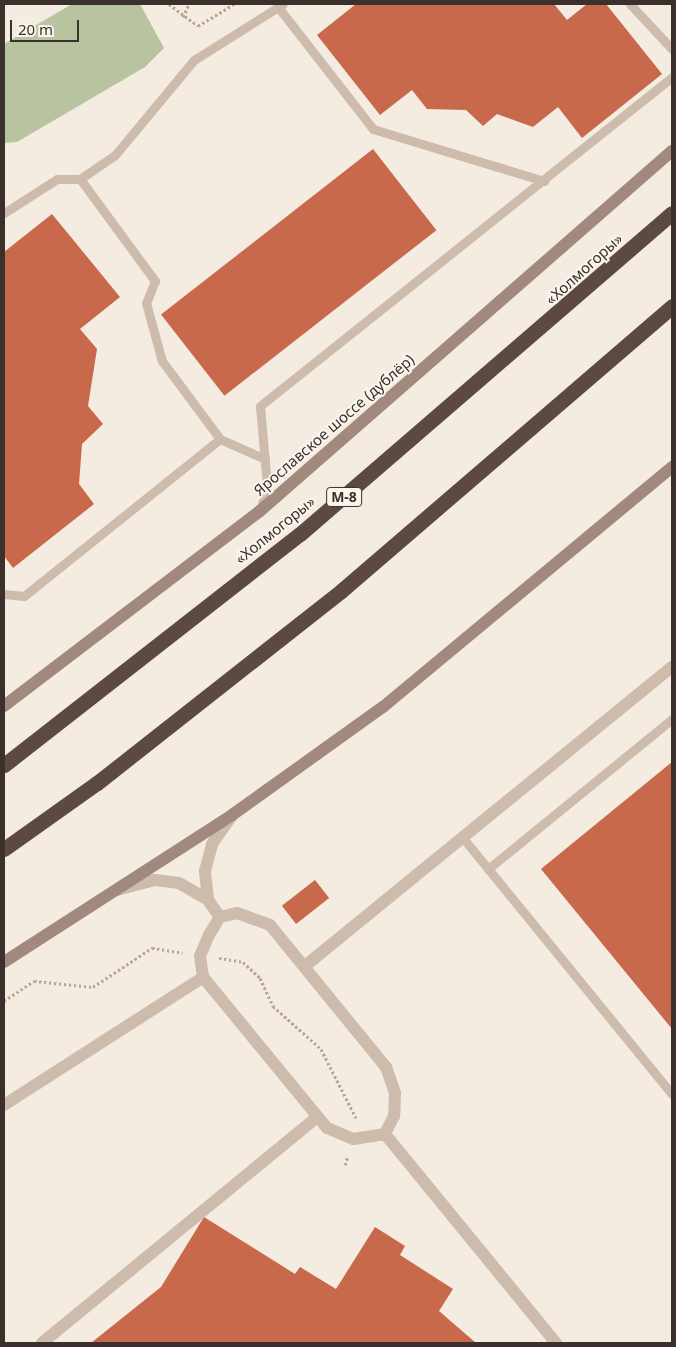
<!DOCTYPE html>
<meta charset="utf-8">
<style>
body{margin:0}
#map{position:relative;width:676px;height:1347px;overflow:hidden;background:#f4ebe1;font-family:"Noto Sans",sans-serif}
div>[style]{position:absolute}
[style*='--x']{left:calc(var(--x)*1px);top:calc(var(--y)*1px);width:calc(var(--w)*1px);rotate:calc(var(--a)*1deg)}
.green>*{inset:0;background:#b8c4a0}
.building>*{inset:0;background:#c8694b;transform-origin:0 0}
.path>*{height:3px;margin-top:-1.5px;transform-origin:0;background:repeating-linear-gradient(90deg,#b9a596 0 2.5px,transparent 0 5px)}
.lane>*{height:9px;margin:-4.5px;padding:0 4.5px;transform-origin:4.5px;border-radius:4.5px;background:#cdbbac}
.street>*{height:12px;margin:-6px;padding:0 6px;transform-origin:6px;border-radius:6px;background:#cdbbac}
.secondary>*{height:12px;margin:-6px;padding:0 6px;transform-origin:6px;border-radius:6px;background:#a18a7d}
.highway>*{height:15px;margin:-7.5px;padding:0 7.5px;transform-origin:7.5px;border-radius:7.5px;background:#5c4a42}
span{translate:-50% -50%;white-space:nowrap;text-align:center;line-height:1.15;-webkit-text-stroke:4px #fbf5ee;paint-order:stroke}
.shield-label span{padding:1px 4px;background:#fbf5ee;border:1px solid;border-radius:4px;-webkit-text-stroke-width:0}
.shield-label{font-size:14px;color:#3b302b;font-weight:700}
.street-label{font-size:15px;color:#3b302b}
.frame{position:absolute;inset:0;border:5px solid #3b302b;pointer-events:none}
.scale{position:absolute;left:10px;top:20px;width:69px;height:22px;box-sizing:border-box;border:2px solid #3b302b;border-top:0;padding-left:6px;font-size:15px;line-height:18px;white-space:nowrap;color:#3b302b;-webkit-text-stroke:4px #fbf5ee;paint-order:stroke}
</style>
<div id="map">
<div class="green">
<i style="clip-path:polygon(72px 4px,140px 4px,164px 48px,145px 67px,17px 142px,4px 143px,4px 44px)"></i>
</div>
<div class="building">
<i style="clip-path:polygon(356px 4px,554px 4px,567px 20px,587px 4px,606px 4px,662px 74px,582px 138px,558px 107px,533px 127px,497px 114px,483px 126px,466px 110px,427px 109px,412px 90px,380px 115px,317px 35px)"></i>
<i style="left:373px;top:149px;width:103px;height:269px;rotate:52deg"></i>
<i style="clip-path:polygon(52px 214px,120px 297px,80px 329px,97px 349px,88px 406px,103px 424px,82px 444px,79px 484px,94px 504px,13px 568px,4px 556px,4px 252px)"></i>
<i style="clip-path:polygon(672px 762px,672px 1029px,541px 869px)"></i>
<i style="left:315px;top:880px;width:23px;height:42px;rotate:52deg"></i>
<i style="clip-path:polygon(204px 1217px,295px 1274px,300px 1267px,336px 1289px,375px 1227px,405px 1246px,400px 1255px,453px 1289px,439px 1311px,476px 1343px,91px 1343px,161px 1287px)"></i>
</div>
<div class="path">
<i style="--x:169;--y:4;--w:36;--a:37"></i>
<i style="--x:198;--y:26;--w:42;--a:-31.4"></i>
<i style="--x:183;--y:17;--w:14;--a:-65"></i>
<i style="--x:219;--y:958;--w:24;--a:9"></i>
<i style="--x:243;--y:962;--w:23;--a:43"></i>
<i style="--x:260;--y:978;--w:31;--a:65"></i>
<i style="--x:273;--y:1006;--w:64;--a:41.9"></i>
<i style="--x:321;--y:1049;--w:80;--a:63.1"></i>
<i style="--x:4;--y:1001;--w:36;--a:-34"></i>
<i style="--x:34;--y:981;--w:59;--a:5.8"></i>
<i style="--x:93;--y:987;--w:71;--a:-33.5"></i>
<i style="--x:152;--y:948;--w:31;--a:9"></i>
<i style="--x:345;--y:1165;--w:10;--a:-73"></i>
</div>
<div class="lane">
<i style="--x:630;--y:4;--w:62;--a:47"></i>
<i style="--x:278;--y:7;--w:155;--a:52.1"></i>
<i style="--x:373;--y:129;--w:179;--a:16.9"></i>
<i style="--x:4;--y:213;--w:63;--a:-32.7"></i>
<i style="--x:57;--y:179;--w:23;--a:0"></i>
<i style="--x:265;--y:459;--w:49;--a:-156"></i>
<i style="--x:220;--y:439;--w:97;--a:-126.6"></i>
<i style="--x:162;--y:361;--w:60;--a:-105.4"></i>
<i style="--x:146;--y:303;--w:24;--a:-68"></i>
<i style="--x:155;--y:281;--w:127;--a:-126.3"></i>
<i style="--x:80;--y:179;--w:42;--a:-34.4"></i>
<i style="--x:115;--y:155;--w:124;--a:-50.3"></i>
<i style="--x:194;--y:60;--w:105;--a:-32.2"></i>
<i style="--x:260;--y:511;--w:27;--a:-75"></i>
<i style="--x:267;--y:485;--w:79;--a:-95.1"></i>
<i style="--x:260;--y:406;--w:527;--a:-38.61"></i>
<i style="--x:4;--y:594;--w:20;--a:6"></i>
<i style="--x:24;--y:596;--w:251;--a:-38.7"></i>
<i style="--x:463;--y:838;--w:330;--a:50.8"></i>
<i style="--x:488;--y:869;--w:237;--a:-39.2"></i>
</div>
<div class="street">
<i style="--x:117;--y:890;--w:39;--a:-15"></i>
<i style="--x:155;--y:880;--w:24;--a:7"></i>
<i style="--x:179;--y:883;--w:34;--a:30"></i>
<i style="--x:208;--y:900;--w:21;--a:55"></i>
<i style="--x:208;--y:900;--w:29;--a:-96"></i>
<i style="--x:205;--y:871;--w:28;--a:-75"></i>
<i style="--x:212;--y:844;--w:35;--a:-55"></i>
<i style="--x:237;--y:913;--w:35;--a:20"></i>
<i style="--x:270;--y:925;--w:183;--a:50.8"></i>
<i style="--x:386;--y:1067;--w:28;--a:71"></i>
<i style="--x:395;--y:1093;--w:23;--a:92"></i>
<i style="--x:394;--y:1116;--w:20;--a:117"></i>
<i style="--x:385;--y:1134;--w:32;--a:171"></i>
<i style="--x:353;--y:1139;--w:28;--a:-157"></i>
<i style="--x:327;--y:1128;--w:195;--a:-129.4"></i>
<i style="--x:203;--y:977;--w:21;--a:-98"></i>
<i style="--x:200;--y:956;--w:23;--a:-67"></i>
<i style="--x:209;--y:935;--w:21;--a:-59"></i>
<i style="--x:220;--y:917;--w:17;--a:-13"></i>
<i style="--x:305;--y:966;--w:473;--a:-39.2"></i>
<i style="--x:4;--y:1105;--w:237;--a:-32.7"></i>
<i style="--x:385;--y:1134;--w:270;--a:50.7"></i>
<i style="--x:42;--y:1343;--w:356;--a:-39.4"></i>
</div>
<div class="secondary">
<i style="--x:4;--y:706;--w:322;--a:-37.3"></i>
<i style="--x:260;--y:511;--w:547;--a:-41.15"></i>
<i style="--x:4;--y:962;--w:271;--a:-32.8"></i>
<i style="--x:232;--y:815;--w:186;--a:-35.6"></i>
<i style="--x:383;--y:707;--w:376;--a:-39.7"></i>
</div>
<div class="highway">
<i style="--x:4;--y:765;--w:375;--a:-38"></i>
<i style="--x:300;--y:534;--w:491;--a:-40.8"></i>
<i style="--x:4;--y:849;--w:114;--a:-35.4"></i>
<i style="--x:97;--y:783;--w:310;--a:-38.2"></i>
<i style="--x:341;--y:591;--w:437;--a:-40.7"></i>
</div>
<div class="shield-label">
<span style="left:344px;top:497px">М-8</span>
</div>
<div class="street-label">
<span style="left:584px;top:269px;rotate:-42deg">«Холмогоры»</span>
<span style="left:334px;top:425px;rotate:-41deg">Ярославское шоссе (дублёр)</span>
<span style="left:275px;top:530px;rotate:-39deg">«Холмогоры»</span>
</div>
<div class="frame"></div>
<div class="scale">20 m</div>
</div>
